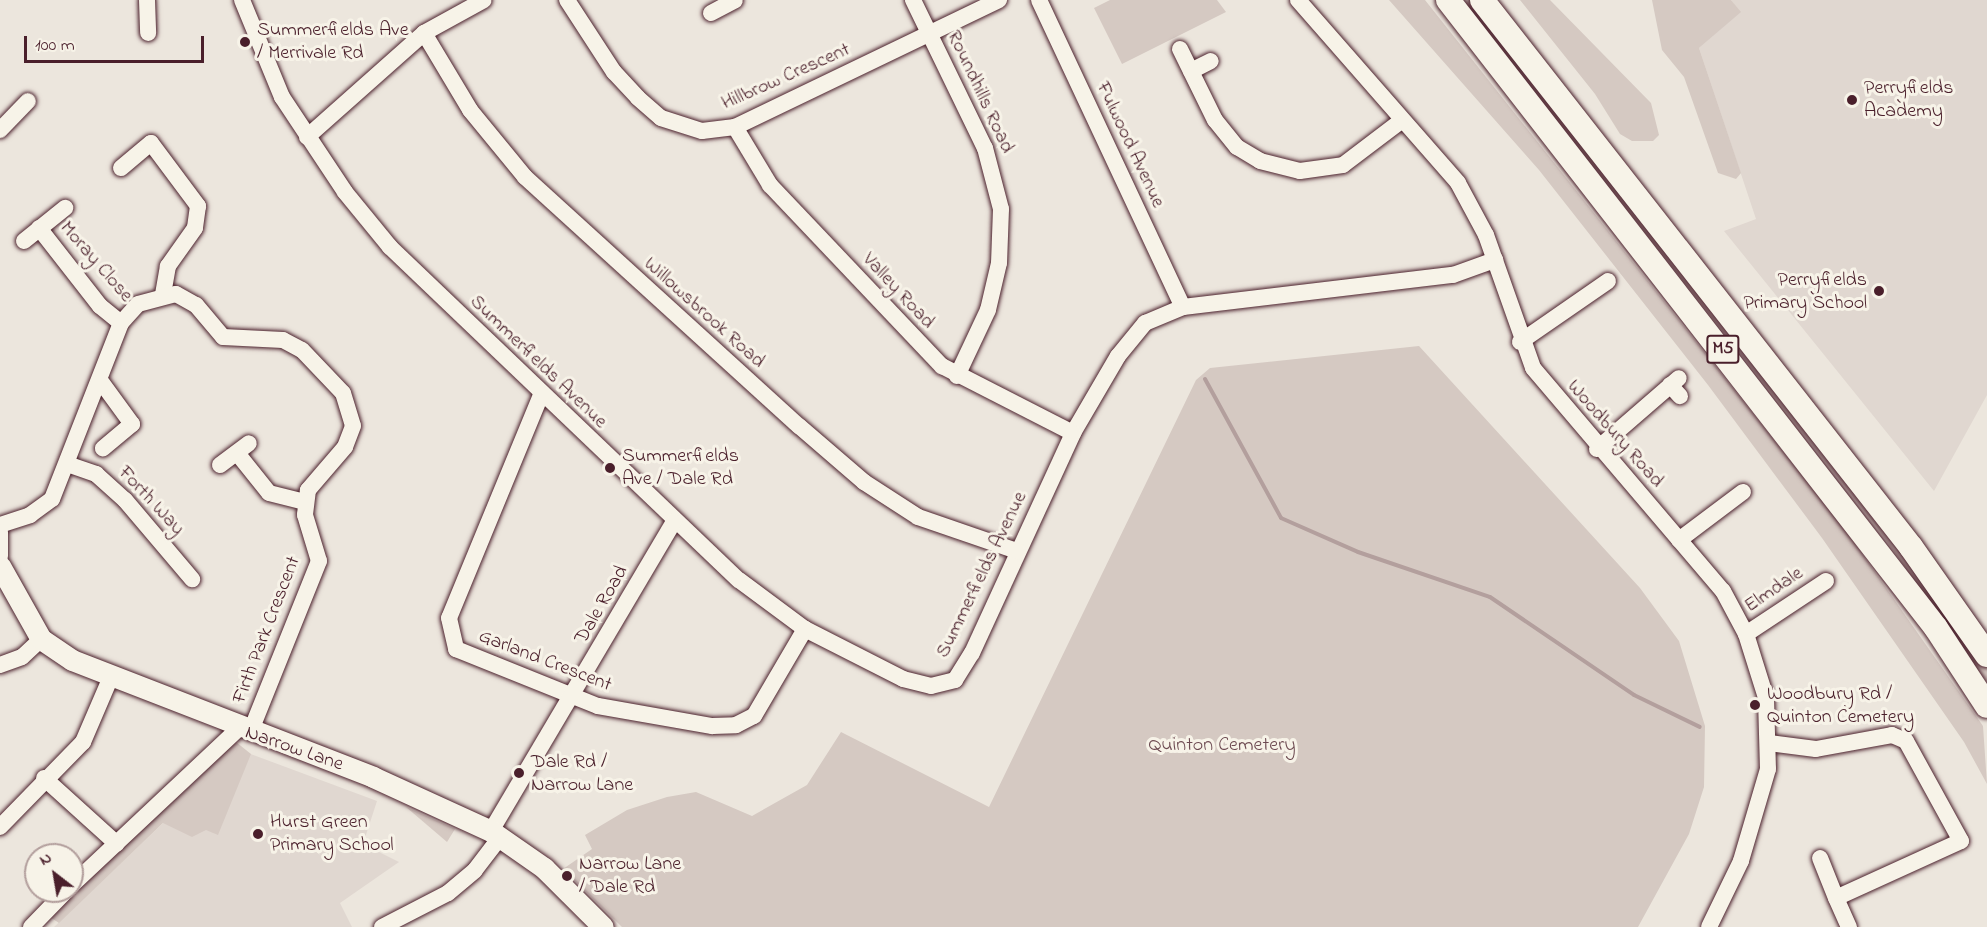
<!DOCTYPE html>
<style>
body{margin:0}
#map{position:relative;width:1987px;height:927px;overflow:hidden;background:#ece6dd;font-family:"Indie Flower",sans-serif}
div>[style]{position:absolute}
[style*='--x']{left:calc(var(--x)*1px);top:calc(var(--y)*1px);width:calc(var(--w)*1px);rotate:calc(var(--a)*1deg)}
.built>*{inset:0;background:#e0d7d0}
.green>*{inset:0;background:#d5c9c2}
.stream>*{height:4px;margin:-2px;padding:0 2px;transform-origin:2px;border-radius:2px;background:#b39f9d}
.roads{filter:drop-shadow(0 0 2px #4a1f2b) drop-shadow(0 0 2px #4a1f2b)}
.minor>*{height:16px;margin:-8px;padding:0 8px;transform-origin:8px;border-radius:8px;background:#f7f3e8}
.major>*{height:21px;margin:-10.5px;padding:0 10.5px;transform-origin:10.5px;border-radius:10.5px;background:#f7f3e8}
.highway>*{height:24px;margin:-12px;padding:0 12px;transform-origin:12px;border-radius:12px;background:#f7f3e8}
.dots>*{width:16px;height:16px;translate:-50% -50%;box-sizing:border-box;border:3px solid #f7f3e8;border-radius:50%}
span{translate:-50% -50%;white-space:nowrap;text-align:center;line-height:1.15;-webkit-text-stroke:6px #f7f3e8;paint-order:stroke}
.shield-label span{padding:2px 4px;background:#f7f3e8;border:2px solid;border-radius:4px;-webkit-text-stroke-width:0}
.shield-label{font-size:18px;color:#4a1f2b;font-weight:700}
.poi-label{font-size:20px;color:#4a1f2b}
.left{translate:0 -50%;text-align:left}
.right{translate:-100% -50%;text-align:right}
.street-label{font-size:20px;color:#4a1f2b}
.park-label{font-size:20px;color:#6d4a51}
.north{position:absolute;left:24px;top:843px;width:60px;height:60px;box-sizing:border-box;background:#f7f3e8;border:2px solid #b29e9c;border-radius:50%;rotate:329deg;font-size:16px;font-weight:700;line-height:24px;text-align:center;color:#4a1f2b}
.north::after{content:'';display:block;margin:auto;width:21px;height:27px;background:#4a1f2b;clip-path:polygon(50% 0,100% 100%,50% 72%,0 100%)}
.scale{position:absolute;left:24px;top:36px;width:180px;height:27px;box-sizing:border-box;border:3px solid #4a1f2b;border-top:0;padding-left:8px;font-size:18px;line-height:21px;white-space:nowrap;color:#4a1f2b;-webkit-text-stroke:4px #f7f3e8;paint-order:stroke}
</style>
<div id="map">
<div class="built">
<i style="clip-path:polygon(1731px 0,1987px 0,1987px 395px,1934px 491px,1724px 231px,1756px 219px,1699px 48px,1740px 12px)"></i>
<i style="clip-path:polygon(240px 750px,377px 801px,363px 844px,399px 862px,340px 903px,352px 927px,54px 927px)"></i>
</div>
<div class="green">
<i style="clip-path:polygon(1110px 0,1217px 0,1226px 12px,1122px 64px,1094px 8px)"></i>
<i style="clip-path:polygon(1389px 0,1425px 0,1846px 531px,1983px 726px,1987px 784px,1964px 742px,1822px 538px,1708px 385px,1539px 170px)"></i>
<i style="clip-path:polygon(1462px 0,1471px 0,1953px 618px,1987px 669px,1987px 683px,1876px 526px)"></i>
<i style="clip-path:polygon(1520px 0,1550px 0,1651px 103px,1659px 135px,1653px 141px,1632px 141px,1620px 134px,1595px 94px)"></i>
<i style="clip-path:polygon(1652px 0,1731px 0,1741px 12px,1699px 48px,1741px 173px,1736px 179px,1718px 173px,1684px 77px,1662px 50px)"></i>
<i style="clip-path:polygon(1419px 346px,1640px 588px,1679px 641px,1705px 726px,1704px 787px,1689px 834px,1638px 927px,622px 927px,563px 869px,592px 849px,585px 835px,627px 810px,667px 797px,696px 792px,752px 816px,807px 785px,841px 732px,989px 807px,1196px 380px,1210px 368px)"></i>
<i style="clip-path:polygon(236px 742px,251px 754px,218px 835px,206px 830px,192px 837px,163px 823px,59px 923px,50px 917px,91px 872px)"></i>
<i style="clip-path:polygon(406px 807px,455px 829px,447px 842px)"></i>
</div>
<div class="stream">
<i style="--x:1205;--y:379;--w:158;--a:61.3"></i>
<i style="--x:1281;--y:518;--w:84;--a:23.8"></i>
<i style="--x:1358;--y:552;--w:139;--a:18.8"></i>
<i style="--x:1490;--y:597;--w:174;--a:34.2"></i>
<i style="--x:1634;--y:695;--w:73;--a:25.9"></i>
</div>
<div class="roads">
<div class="minor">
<i style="--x:147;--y:0;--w:33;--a:88"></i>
<i style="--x:242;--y:0;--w:105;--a:67.6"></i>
<i style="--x:282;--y:97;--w:114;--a:56.4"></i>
<i style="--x:345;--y:192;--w:71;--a:50.7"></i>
<i style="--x:390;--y:247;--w:482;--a:43.7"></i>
<i style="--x:739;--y:580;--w:82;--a:36.6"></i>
<i style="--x:805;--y:629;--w:110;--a:27"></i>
<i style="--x:903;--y:679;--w:29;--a:14"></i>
<i style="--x:931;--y:686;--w:25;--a:-14"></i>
<i style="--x:955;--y:680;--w:32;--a:-58"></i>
<i style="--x:972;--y:653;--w:242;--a:-65.3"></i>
<i style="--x:1073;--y:433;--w:89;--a:-59.7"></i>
<i style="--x:1118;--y:356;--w:43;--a:-50.7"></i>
<i style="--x:1145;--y:323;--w:41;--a:-22.8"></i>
<i style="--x:1183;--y:307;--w:272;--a:-6.8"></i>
<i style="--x:1453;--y:275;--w:45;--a:-19.7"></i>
<i style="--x:567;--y:0;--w:86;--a:56.9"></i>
<i style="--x:614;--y:72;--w:35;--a:47"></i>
<i style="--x:638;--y:98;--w:30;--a:41"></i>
<i style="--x:661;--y:118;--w:43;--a:17.6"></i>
<i style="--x:702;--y:131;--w:33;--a:-7"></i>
<i style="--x:735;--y:127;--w:293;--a:-25.7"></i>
<i style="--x:913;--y:0;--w:165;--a:64.1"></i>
<i style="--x:985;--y:148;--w:63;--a:75.3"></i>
<i style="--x:1001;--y:209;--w:54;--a:92.1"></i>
<i style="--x:999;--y:263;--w:48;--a:103.2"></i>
<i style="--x:988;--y:310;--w:73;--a:115.2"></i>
<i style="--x:1039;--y:0;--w:339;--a:64.9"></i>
<i style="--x:1298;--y:0;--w:243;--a:48.8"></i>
<i style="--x:1458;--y:183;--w:59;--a:61.7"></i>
<i style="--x:1486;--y:235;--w:141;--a:70.5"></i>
<i style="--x:1533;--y:368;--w:293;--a:49.6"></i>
<i style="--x:1723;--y:591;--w:49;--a:61.9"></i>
<i style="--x:1746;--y:634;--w:67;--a:72.6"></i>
<i style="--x:1766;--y:698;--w:71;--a:88.4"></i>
<i style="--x:1768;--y:769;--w:96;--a:106.4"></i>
<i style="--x:1741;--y:861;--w:73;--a:115.9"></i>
<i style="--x:711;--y:13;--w:27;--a:-28"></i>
<i style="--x:424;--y:33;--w:90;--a:59.1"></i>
<i style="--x:470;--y:110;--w:87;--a:50.6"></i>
<i style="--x:525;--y:177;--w:370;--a:42.3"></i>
<i style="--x:799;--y:426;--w:86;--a:40.7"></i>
<i style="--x:864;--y:482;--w:64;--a:32.9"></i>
<i style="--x:918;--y:517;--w:105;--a:19"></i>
<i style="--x:1180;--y:49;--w:79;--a:63.8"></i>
<i style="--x:1215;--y:120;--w:35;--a:51"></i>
<i style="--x:1237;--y:147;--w:27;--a:31"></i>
<i style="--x:1260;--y:161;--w:41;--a:14"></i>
<i style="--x:1300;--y:171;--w:43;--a:-7.9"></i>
<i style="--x:1343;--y:165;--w:73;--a:-37.2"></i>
<i style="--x:1191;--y:71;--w:22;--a:-27"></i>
<i style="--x:735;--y:127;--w:68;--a:58.9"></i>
<i style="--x:770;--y:185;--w:250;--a:46.5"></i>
<i style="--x:942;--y:366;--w:147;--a:27.1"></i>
<i style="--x:0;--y:130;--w:40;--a:-46"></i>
<i style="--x:307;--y:137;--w:157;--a:-41.6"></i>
<i style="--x:424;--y:33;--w:68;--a:-28.8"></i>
<i style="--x:121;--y:168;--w:39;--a:-40"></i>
<i style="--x:151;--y:143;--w:79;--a:53.3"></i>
<i style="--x:198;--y:206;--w:22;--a:98"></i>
<i style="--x:195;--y:228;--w:47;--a:125.4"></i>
<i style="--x:168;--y:266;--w:27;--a:100"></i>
<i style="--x:39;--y:228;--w:99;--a:52"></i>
<i style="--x:100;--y:306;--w:27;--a:39"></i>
<i style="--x:24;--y:241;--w:53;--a:-38.8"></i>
<i style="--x:1520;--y:342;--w:107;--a:-34.7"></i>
<i style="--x:102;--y:383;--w:51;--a:53.8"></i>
<i style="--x:132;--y:424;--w:38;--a:140"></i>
<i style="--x:1670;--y:385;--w:15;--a:48"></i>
<i style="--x:541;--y:395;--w:241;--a:112.4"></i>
<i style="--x:449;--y:618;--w:32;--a:77"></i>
<i style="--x:456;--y:649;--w:153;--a:21.9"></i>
<i style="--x:598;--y:706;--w:116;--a:10"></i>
<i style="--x:712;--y:726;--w:24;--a:-2"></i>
<i style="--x:736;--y:725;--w:20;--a:-27"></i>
<i style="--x:754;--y:716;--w:101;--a:-59.6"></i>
<i style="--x:1597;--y:449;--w:108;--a:-40.9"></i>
<i style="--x:237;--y:453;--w:51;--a:51.3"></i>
<i style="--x:269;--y:493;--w:37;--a:14"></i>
<i style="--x:70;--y:465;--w:28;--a:19"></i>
<i style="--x:96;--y:474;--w:39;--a:42"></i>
<i style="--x:125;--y:500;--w:104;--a:49.7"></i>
<i style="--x:220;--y:465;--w:36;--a:-37"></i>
<i style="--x:0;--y:525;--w:32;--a:-18"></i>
<i style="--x:30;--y:515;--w:27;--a:-36"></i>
<i style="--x:52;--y:499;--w:189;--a:-68.6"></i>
<i style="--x:121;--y:323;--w:25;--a:-48"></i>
<i style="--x:138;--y:304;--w:39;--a:-15"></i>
<i style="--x:176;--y:294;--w:23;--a:29"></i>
<i style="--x:196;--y:305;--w:42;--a:49.8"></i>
<i style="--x:223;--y:337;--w:60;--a:2.9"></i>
<i style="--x:283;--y:340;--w:21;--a:28"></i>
<i style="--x:302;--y:350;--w:59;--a:46.4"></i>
<i style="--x:343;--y:393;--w:34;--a:73"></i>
<i style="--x:353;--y:426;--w:22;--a:111"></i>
<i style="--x:345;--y:447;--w:57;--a:130.7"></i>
<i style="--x:308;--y:490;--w:25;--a:97"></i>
<i style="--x:305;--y:515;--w:48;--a:73.1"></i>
<i style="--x:319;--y:561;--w:185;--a:111.9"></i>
<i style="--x:0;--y:532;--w:24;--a:90"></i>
<i style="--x:1679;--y:540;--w:80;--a:-36.9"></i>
<i style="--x:1746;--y:634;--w:96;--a:-33.5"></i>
<i style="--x:0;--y:665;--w:23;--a:-20"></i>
<i style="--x:22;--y:657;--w:26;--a:-43"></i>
<i style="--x:1769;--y:743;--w:47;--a:7.3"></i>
<i style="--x:1816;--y:749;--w:77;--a:-10.4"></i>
<i style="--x:1892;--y:735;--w:15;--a:23"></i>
<i style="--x:1906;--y:741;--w:114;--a:61.2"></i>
<i style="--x:1961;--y:841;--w:137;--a:155.5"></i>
<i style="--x:1836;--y:898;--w:43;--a:-111.8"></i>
<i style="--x:44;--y:778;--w:98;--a:42.1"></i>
<i style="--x:0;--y:827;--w:119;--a:-45.7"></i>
<i style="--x:83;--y:742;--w:69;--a:-66.8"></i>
<i style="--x:491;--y:831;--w:359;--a:-59.4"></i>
<i style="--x:72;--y:885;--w:228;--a:-43.2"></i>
<i style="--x:1836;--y:898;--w:32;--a:66"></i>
<i style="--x:31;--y:927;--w:50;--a:-45.8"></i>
<i style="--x:382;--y:927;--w:74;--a:-27.3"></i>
<i style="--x:448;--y:893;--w:35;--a:-40"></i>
<i style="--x:475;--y:870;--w:43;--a:-52.6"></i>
</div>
<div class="major">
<i style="--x:0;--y:566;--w:84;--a:60.7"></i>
<i style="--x:41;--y:639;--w:37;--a:34"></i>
<i style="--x:72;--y:660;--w:323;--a:21.2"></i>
<i style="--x:373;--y:777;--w:130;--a:24.6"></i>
<i style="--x:491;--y:831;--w:65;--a:34.9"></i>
<i style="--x:544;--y:868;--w:83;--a:45"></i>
</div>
<div class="highway">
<i style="--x:1448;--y:0;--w:795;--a:52.15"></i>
<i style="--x:1936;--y:628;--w:93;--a:56.8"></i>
<i style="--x:1482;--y:0;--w:695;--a:51.89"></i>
<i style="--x:1911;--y:547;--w:132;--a:54.9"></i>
</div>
</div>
<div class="dots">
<i style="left:245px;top:42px;background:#4a1f2b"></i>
<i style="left:1852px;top:100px;background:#4a1f2b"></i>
<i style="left:1879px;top:291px;background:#4a1f2b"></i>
<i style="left:610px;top:468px;background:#4a1f2b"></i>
<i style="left:1755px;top:705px;background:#4a1f2b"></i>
<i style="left:519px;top:773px;background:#4a1f2b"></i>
<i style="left:258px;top:834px;background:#4a1f2b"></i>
<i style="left:567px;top:876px;background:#4a1f2b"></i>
</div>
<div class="shield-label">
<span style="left:1723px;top:349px">M5</span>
</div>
<div class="poi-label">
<span class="left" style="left:257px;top:42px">Summerfields Ave<br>/ Merrivale Rd</span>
<span class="left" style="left:1864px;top:100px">Perryfields<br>Academy</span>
<span class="right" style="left:1867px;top:292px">Perryfields<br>Primary School</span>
<span class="left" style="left:622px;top:468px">Summerfields<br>Ave / Dale Rd</span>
<span class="left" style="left:1767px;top:706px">Woodbury Rd /<br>Quinton Cemetery</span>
<span class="left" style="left:531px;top:774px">Dale Rd /<br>Narrow Lane</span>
<span class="left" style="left:270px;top:834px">Hurst Green<br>Primary School</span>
<span class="left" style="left:579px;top:876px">Narrow Lane<br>/ Dale Rd</span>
</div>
<div class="street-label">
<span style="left:786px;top:77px;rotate:-24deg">Hillbrow Crescent</span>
<span style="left:980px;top:92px;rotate:65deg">Roundhills Road</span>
<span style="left:1130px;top:145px;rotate:65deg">Fulwood Avenue</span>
<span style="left:96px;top:262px;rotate:49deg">Moray Close</span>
<span style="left:898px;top:291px;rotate:47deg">Valley Road</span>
<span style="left:704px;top:313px;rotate:42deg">Willowsbrook Road</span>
<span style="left:538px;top:362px;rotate:44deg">Summerfields Avenue</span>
<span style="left:1615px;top:434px;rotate:49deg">Woodbury Road</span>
<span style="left:151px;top:501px;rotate:47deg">Forth Way</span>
<span style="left:982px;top:575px;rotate:-64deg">Summerfields Avenue</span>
<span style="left:1774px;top:590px;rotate:-34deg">Elmdale</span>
<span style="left:602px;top:605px;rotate:-60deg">Dale Road</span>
<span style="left:267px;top:630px;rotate:-69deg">Firth Park Crescent</span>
<span style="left:545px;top:661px;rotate:21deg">Garland Crescent</span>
<span style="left:294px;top:749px;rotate:19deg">Narrow Lane</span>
</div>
<div class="park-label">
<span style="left:1222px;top:745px">Quinton Cemetery</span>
</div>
<div class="north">N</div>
<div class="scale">100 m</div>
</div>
